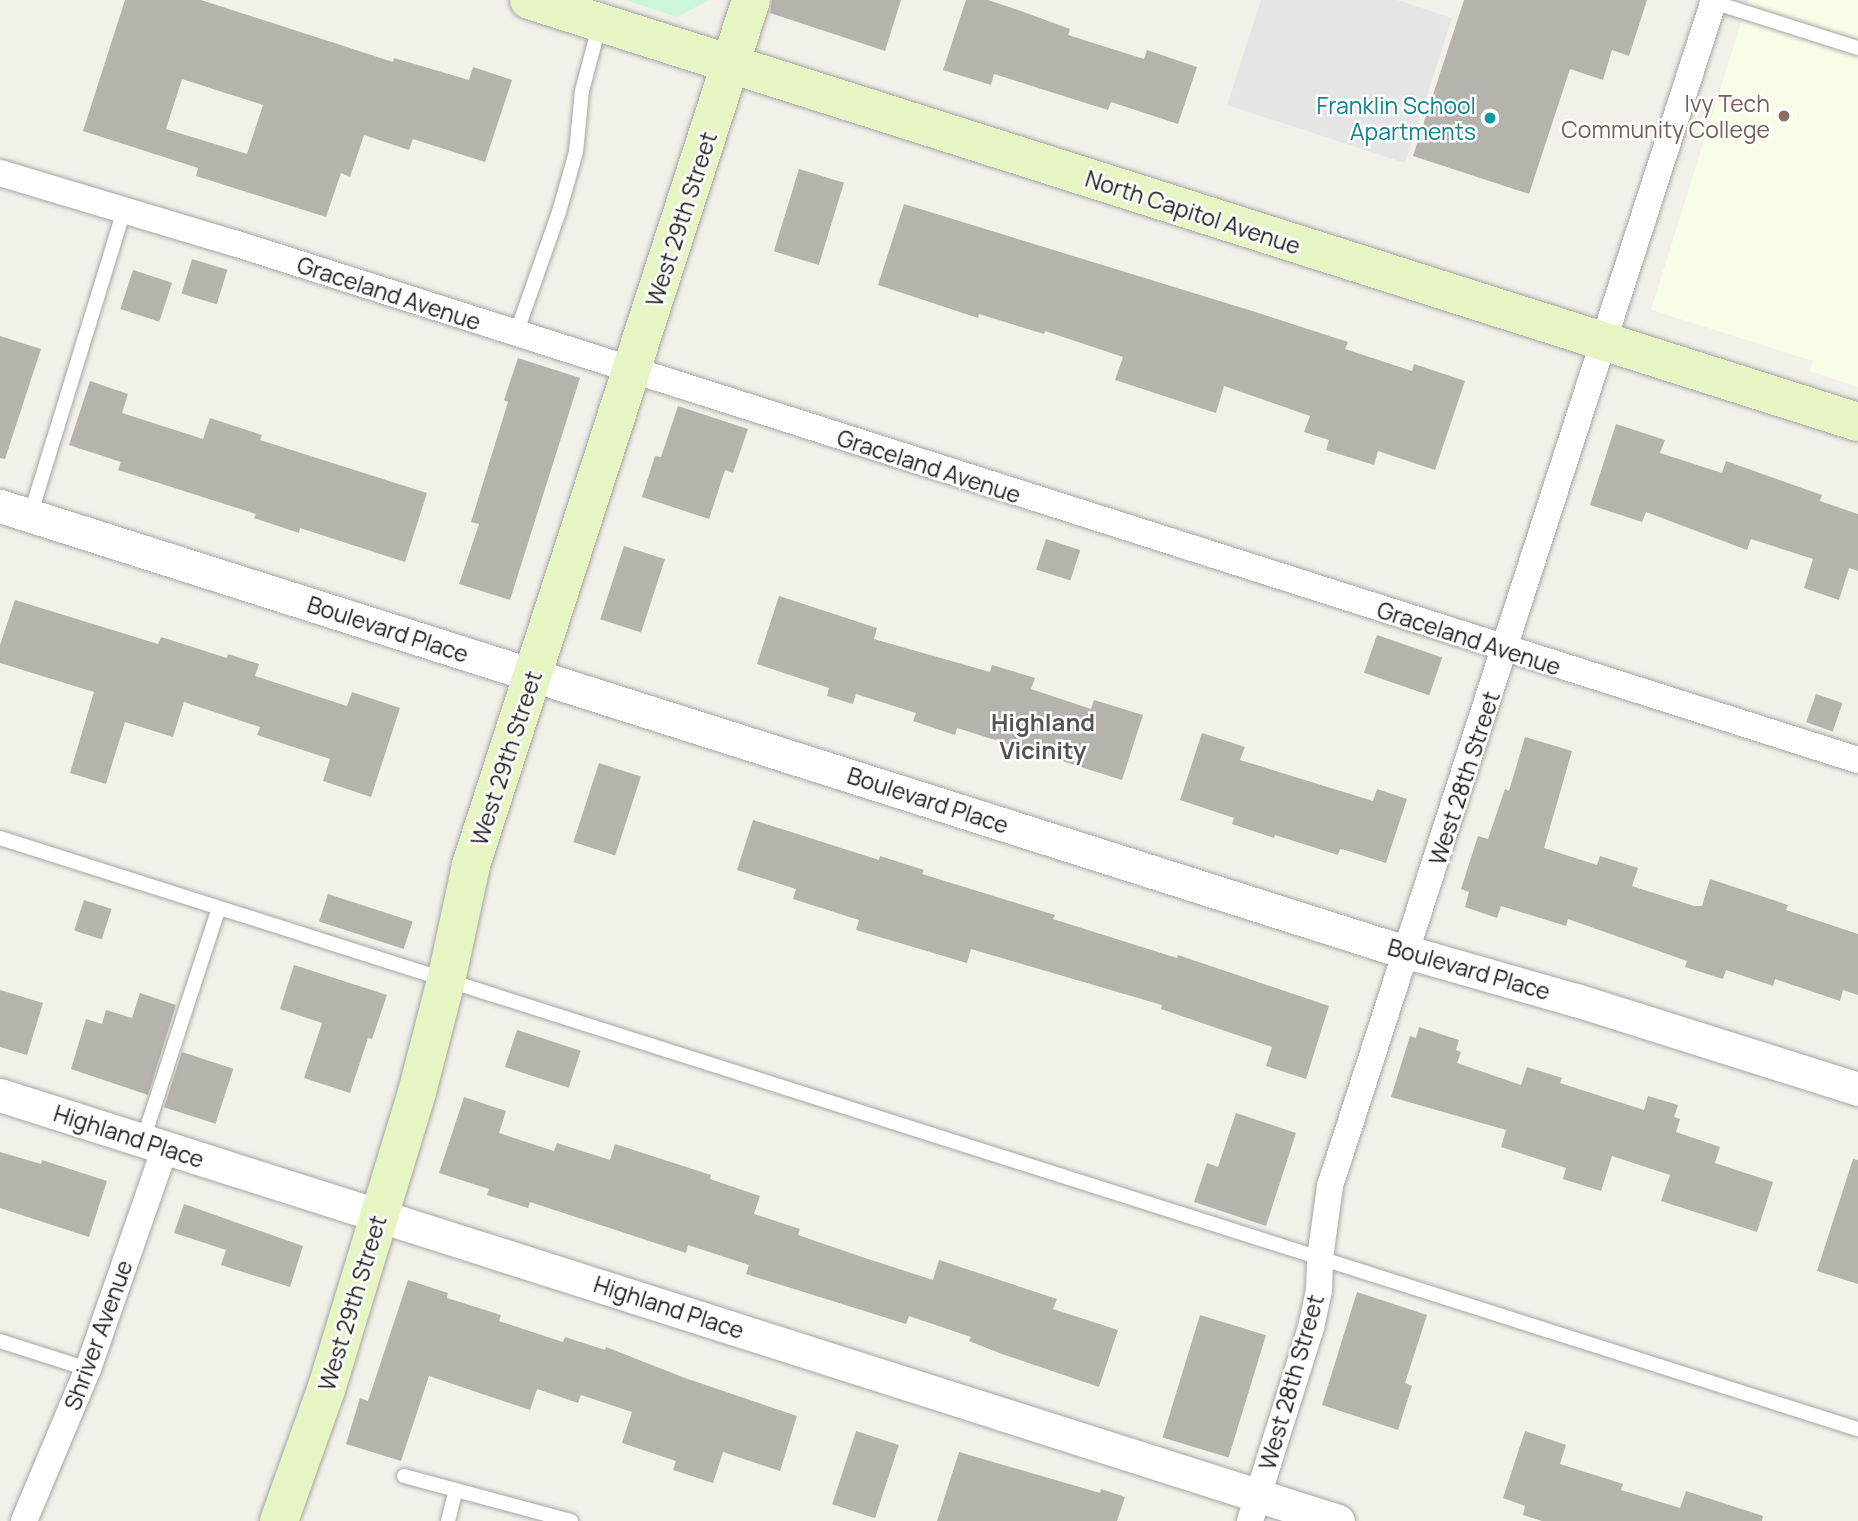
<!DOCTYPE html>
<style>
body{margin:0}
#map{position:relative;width:1858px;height:1521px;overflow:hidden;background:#f1f0e9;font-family:Manrope,sans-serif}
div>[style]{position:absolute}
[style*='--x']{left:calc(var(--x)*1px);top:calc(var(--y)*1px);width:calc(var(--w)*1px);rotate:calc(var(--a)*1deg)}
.education>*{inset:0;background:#f7fde6}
.park>*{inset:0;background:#cbf6d9}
.parking>*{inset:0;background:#e5e5e5}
.building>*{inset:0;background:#b6b3ac;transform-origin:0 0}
.roads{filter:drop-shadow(0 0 2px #a5a5a5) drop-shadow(0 0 2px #a5a5a5)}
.service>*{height:14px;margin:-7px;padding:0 7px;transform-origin:7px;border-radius:7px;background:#fff}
.minor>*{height:26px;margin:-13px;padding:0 13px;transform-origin:13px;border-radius:13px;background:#fff}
.tertiary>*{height:33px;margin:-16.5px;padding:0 16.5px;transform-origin:16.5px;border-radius:16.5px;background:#fff}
.secondary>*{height:38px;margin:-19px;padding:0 19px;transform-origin:19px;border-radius:19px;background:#e6f5c3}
.dots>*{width:19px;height:19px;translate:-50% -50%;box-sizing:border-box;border:4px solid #fff;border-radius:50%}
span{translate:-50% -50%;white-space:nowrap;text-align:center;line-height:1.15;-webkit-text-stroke:5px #fff;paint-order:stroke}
.education-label{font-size:23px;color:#785e54}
.right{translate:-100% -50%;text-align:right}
.culture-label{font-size:23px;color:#0d838f}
.street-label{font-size:23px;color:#212121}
.neighbourhood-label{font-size:24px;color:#545454;font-weight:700}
</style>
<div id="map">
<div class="education">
<i style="clip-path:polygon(1748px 0,1858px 0,1858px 387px,1810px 371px,1813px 361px,1651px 310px)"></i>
</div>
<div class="park">
<i style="clip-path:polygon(625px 0,709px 0,677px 17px)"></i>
</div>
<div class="parking">
<i style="clip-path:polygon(1261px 0,1397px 0,1452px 18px,1405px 163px,1227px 105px)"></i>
</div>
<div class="building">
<i style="clip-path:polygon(evenodd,125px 0,201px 0,393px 62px,394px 58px,469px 80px,473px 67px,512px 80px,485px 162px,413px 139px,409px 150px,364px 135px,350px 177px,341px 173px,326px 217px,196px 176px,198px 168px,83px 131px,125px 0,182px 79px,263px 105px,247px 154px,166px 129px,182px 79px)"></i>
<i style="clip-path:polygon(772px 0,901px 0,885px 51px,770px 13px)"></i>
<i style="clip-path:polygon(966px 0,988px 0,1015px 9px,1070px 29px,1068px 35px,1144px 59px,1147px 50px,1197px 67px,1178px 124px,1111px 102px,1108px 110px,994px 74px,991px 85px,943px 70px)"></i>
<i style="clip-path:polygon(1464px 0,1647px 0,1629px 56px,1612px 50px,1603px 80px,1570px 69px,1529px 194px,1413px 156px)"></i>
<i style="left:799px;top:169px;width:47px;height:86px;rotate:17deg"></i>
<i style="clip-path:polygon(904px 204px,1249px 310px,1348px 342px,1345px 349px,1412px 371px,1414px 364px,1465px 381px,1435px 470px,1378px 451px,1374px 465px,1326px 450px,1329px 440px,1304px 432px,1310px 416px,1224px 386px,1216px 413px,1115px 380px,1123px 357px,1045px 331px,1044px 334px,979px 314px,978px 318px,878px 285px)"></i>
<i style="left:192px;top:259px;width:37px;height:36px;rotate:17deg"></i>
<i style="left:133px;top:270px;width:41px;height:41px;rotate:18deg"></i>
<i style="clip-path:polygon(0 336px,41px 349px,5px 459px,0 458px)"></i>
<i style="clip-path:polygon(518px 358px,580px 378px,510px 600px,459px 584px,479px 524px,471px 522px,508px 402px,504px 400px)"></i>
<i style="clip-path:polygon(90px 381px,128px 394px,122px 413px,203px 439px,210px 418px,262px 435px,260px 440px,427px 493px,405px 562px,300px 528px,299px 533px,254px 518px,256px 514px,118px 470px,121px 462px,69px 445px)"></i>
<i style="clip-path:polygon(678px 406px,748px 429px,733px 473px,725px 470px,709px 519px,642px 497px,655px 456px,661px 457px)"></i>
<i style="clip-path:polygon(1616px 424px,1665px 440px,1660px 453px,1722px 473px,1726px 461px,1822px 495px,1820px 501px,1858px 514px,1858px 571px,1849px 568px,1839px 600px,1804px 588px,1813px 559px,1751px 539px,1747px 550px,1646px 512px,1642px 522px,1590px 505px)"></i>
<i style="left:1046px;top:539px;width:36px;height:32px;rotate:18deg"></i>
<i style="left:624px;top:546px;width:43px;height:77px;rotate:18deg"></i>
<i style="clip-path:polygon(779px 596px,877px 628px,874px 639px,990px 672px,992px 665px,1035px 678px,1031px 689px,1091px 709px,1094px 700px,1143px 715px,1122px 780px,957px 728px,955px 735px,913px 721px,916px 713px,856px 694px,853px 704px,827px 696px,829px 688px,757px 664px)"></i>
<i style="clip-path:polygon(15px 600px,158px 644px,161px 637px,227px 658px,228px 654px,259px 664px,255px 676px,347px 706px,352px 692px,400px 708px,371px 797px,323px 781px,330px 759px,257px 735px,260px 727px,184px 702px,173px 737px,125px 722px,106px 784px,70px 773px,94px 692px,0 663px,0 645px)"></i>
<i style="left:1377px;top:635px;width:69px;height:40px;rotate:19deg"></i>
<i style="left:1816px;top:694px;width:28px;height:30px;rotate:19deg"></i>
<i style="clip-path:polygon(1202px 733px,1245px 747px,1240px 760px,1373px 801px,1377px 789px,1407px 799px,1386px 863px,1345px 850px,1340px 849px,1338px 855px,1275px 835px,1274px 838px,1232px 824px,1234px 818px,1180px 800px)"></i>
<i style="clip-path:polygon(1525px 737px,1572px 751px,1544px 848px,1597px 865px,1600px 856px,1638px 868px,1632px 886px,1694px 906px,1702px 906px,1710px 879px,1788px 905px,1786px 910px,1858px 934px,1858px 995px,1843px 990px,1840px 1001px,1775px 979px,1773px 986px,1726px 970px,1723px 979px,1685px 967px,1687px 961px,1568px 919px,1566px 926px,1501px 906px,1497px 918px,1465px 907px,1469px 892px,1461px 889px,1478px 836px,1488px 839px,1505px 789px,1509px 791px)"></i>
<i style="left:599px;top:763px;width:44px;height:83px;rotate:18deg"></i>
<i style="clip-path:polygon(753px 820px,879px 860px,880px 856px,924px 870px,922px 874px,1055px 915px,1053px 919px,1177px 958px,1178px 955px,1329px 1006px,1306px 1079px,1266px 1066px,1272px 1047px,1161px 1009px,1162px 1005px,971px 949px,967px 963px,856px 930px,859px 920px,793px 899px,796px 889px,737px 870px)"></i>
<i style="left:328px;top:894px;width:89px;height:29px;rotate:18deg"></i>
<i style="left:84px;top:900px;width:29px;height:32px;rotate:18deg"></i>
<i style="clip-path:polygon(294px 965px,387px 995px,372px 1039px,368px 1038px,350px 1093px,304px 1078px,322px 1023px,280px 1009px)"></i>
<i style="clip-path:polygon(0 990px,43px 1003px,27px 1055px,0 1047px)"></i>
<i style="clip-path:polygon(140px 993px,176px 1005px,148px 1095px,71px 1069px,86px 1019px,102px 1024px,106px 1010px,132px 1018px)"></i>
<i style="clip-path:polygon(1419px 1027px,1459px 1040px,1456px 1050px,1461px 1052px,1457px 1063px,1521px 1085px,1527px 1067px,1562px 1078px,1560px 1083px,1644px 1110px,1648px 1096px,1678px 1105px,1674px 1117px,1680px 1119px,1676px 1132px,1720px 1147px,1715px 1163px,1773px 1182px,1757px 1232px,1661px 1201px,1670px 1175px,1612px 1156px,1601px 1191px,1563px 1179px,1566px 1168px,1501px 1147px,1506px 1130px,1391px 1097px,1410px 1036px,1416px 1038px)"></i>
<i style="left:517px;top:1030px;width:67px;height:39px;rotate:18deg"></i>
<i style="left:182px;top:1052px;width:54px;height:58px;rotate:18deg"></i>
<i style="clip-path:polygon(464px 1097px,506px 1111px,499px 1133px,554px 1151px,557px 1143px,610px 1160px,615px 1144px,711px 1175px,710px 1179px,760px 1196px,754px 1214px,800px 1229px,798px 1235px,862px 1257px,933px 1280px,939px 1260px,1057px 1299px,1053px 1309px,1118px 1330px,1099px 1387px,1002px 1354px,969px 1341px,971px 1337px,909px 1316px,906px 1324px,746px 1274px,749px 1265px,688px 1245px,686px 1253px,530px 1202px,528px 1208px,487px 1195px,489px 1189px,439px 1173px)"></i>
<i style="clip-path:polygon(1236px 1113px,1296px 1133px,1266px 1226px,1194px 1202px,1207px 1163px,1218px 1167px)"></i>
<i style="clip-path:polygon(0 1152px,41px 1164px,42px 1160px,107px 1181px,89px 1237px,0 1208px)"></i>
<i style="clip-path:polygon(1853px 1159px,1858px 1160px,1858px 1284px,1817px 1271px)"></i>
<i style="clip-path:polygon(184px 1204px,303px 1246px,290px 1287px,221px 1265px,226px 1250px,174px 1233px)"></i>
<i style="clip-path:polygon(408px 1280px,448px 1293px,447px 1298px,501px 1315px,499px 1321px,563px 1342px,565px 1337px,605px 1350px,606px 1347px,685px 1378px,797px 1416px,780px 1471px,723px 1452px,713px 1483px,673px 1470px,676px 1461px,622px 1443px,632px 1412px,581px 1395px,578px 1403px,537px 1389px,530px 1410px,429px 1376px,401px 1461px,346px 1444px,360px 1398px,368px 1401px)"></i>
<i style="clip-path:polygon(1357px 1292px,1427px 1315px,1405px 1383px,1412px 1386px,1398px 1430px,1322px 1405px)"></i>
<i style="left:1200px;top:1315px;width:69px;height:128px;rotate:17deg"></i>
<i style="left:856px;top:1431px;width:45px;height:77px;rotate:18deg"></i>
<i style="clip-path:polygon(1525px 1431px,1566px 1445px,1560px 1464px,1623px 1484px,1621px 1490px,1680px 1508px,1686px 1491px,1763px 1516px,1762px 1521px,1542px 1521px,1523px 1515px,1525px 1506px,1503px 1498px)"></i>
<i style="clip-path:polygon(959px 1452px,1100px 1493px,1101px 1489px,1125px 1497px,1117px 1521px,937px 1521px)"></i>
</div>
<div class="roads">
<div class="service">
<i style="--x:1713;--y:2;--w:152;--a:17.6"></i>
<i style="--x:516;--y:334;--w:129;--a:-70.6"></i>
<i style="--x:559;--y:212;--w:62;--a:-74.2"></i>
<i style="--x:576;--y:152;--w:61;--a:-84.4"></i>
<i style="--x:582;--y:91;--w:70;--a:-75.2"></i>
<i style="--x:30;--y:516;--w:319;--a:-72.9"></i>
<i style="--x:0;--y:838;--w:1950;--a:17.65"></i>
<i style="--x:143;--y:1140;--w:244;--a:-71.9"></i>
<i style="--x:0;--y:1341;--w:92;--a:17.7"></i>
<i style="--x:404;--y:1476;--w:173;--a:15.1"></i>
<i style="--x:448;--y:1521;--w:32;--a:-76"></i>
</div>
<div class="minor">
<i style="--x:0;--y:173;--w:244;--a:16.7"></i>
<i style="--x:234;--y:243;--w:1704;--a:17.66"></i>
<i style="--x:24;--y:1521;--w:165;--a:-67.2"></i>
<i style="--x:88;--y:1369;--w:234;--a:-70.8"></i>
<i style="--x:1250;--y:1521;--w:202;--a:-72.5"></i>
<i style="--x:1311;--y:1328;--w:38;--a:-78"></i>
<i style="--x:1319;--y:1291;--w:33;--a:-88"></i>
<i style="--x:1320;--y:1258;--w:73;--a:-82.1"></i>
<i style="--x:1330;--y:1186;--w:1247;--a:-72.06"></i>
</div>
<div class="tertiary">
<i style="--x:0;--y:506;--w:1454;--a:17.61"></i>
<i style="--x:1386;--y:946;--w:198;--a:15.9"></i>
<i style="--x:1576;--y:1000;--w:296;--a:17.5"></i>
<i style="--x:0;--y:1095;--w:1404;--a:17.66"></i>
</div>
<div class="secondary">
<i style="--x:529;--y:0;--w:1394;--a:17.62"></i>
<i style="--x:279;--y:1521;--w:139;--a:-70.3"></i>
<i style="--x:326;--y:1390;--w:312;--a:-73"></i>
<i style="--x:417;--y:1092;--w:115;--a:-75.4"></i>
<i style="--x:446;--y:981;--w:119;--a:-77.8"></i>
<i style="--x:471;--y:865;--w:909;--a:-72.06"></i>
</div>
</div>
<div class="dots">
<i style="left:1784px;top:116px;background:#8d6e63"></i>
<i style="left:1490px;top:118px;background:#0f9aa8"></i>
</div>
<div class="education-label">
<span class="right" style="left:1770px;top:116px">Ivy Tech<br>Community College</span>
</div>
<div class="culture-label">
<span class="right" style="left:1476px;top:118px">Franklin School<br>Apartments</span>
</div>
<div class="street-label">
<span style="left:1193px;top:212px;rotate:18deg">North Capitol Avenue</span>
<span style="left:681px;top:219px;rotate:-72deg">West 29th Street</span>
<span style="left:389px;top:293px;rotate:18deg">Graceland Avenue</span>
<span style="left:929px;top:466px;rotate:18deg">Graceland Avenue</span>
<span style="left:388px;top:629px;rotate:18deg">Boulevard Place</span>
<span style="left:1469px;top:638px;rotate:18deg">Graceland Avenue</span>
<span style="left:506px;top:758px;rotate:-72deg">West 29th Street</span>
<span style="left:1464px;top:778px;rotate:-72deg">West 28th Street</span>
<span style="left:928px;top:800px;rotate:18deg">Boulevard Place</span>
<span style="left:1469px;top:969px;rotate:16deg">Boulevard Place</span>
<span style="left:129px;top:1136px;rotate:18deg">Highland Place</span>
<span style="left:352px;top:1303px;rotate:-73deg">West 29th Street</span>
<span style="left:669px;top:1307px;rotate:18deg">Highland Place</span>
<span style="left:98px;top:1335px;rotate:-70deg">Shriver Avenue</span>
<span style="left:1291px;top:1382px;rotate:-74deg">West 28th Street</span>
</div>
<div class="neighbourhood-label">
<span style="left:1043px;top:736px">Highland<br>Vicinity</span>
</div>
</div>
